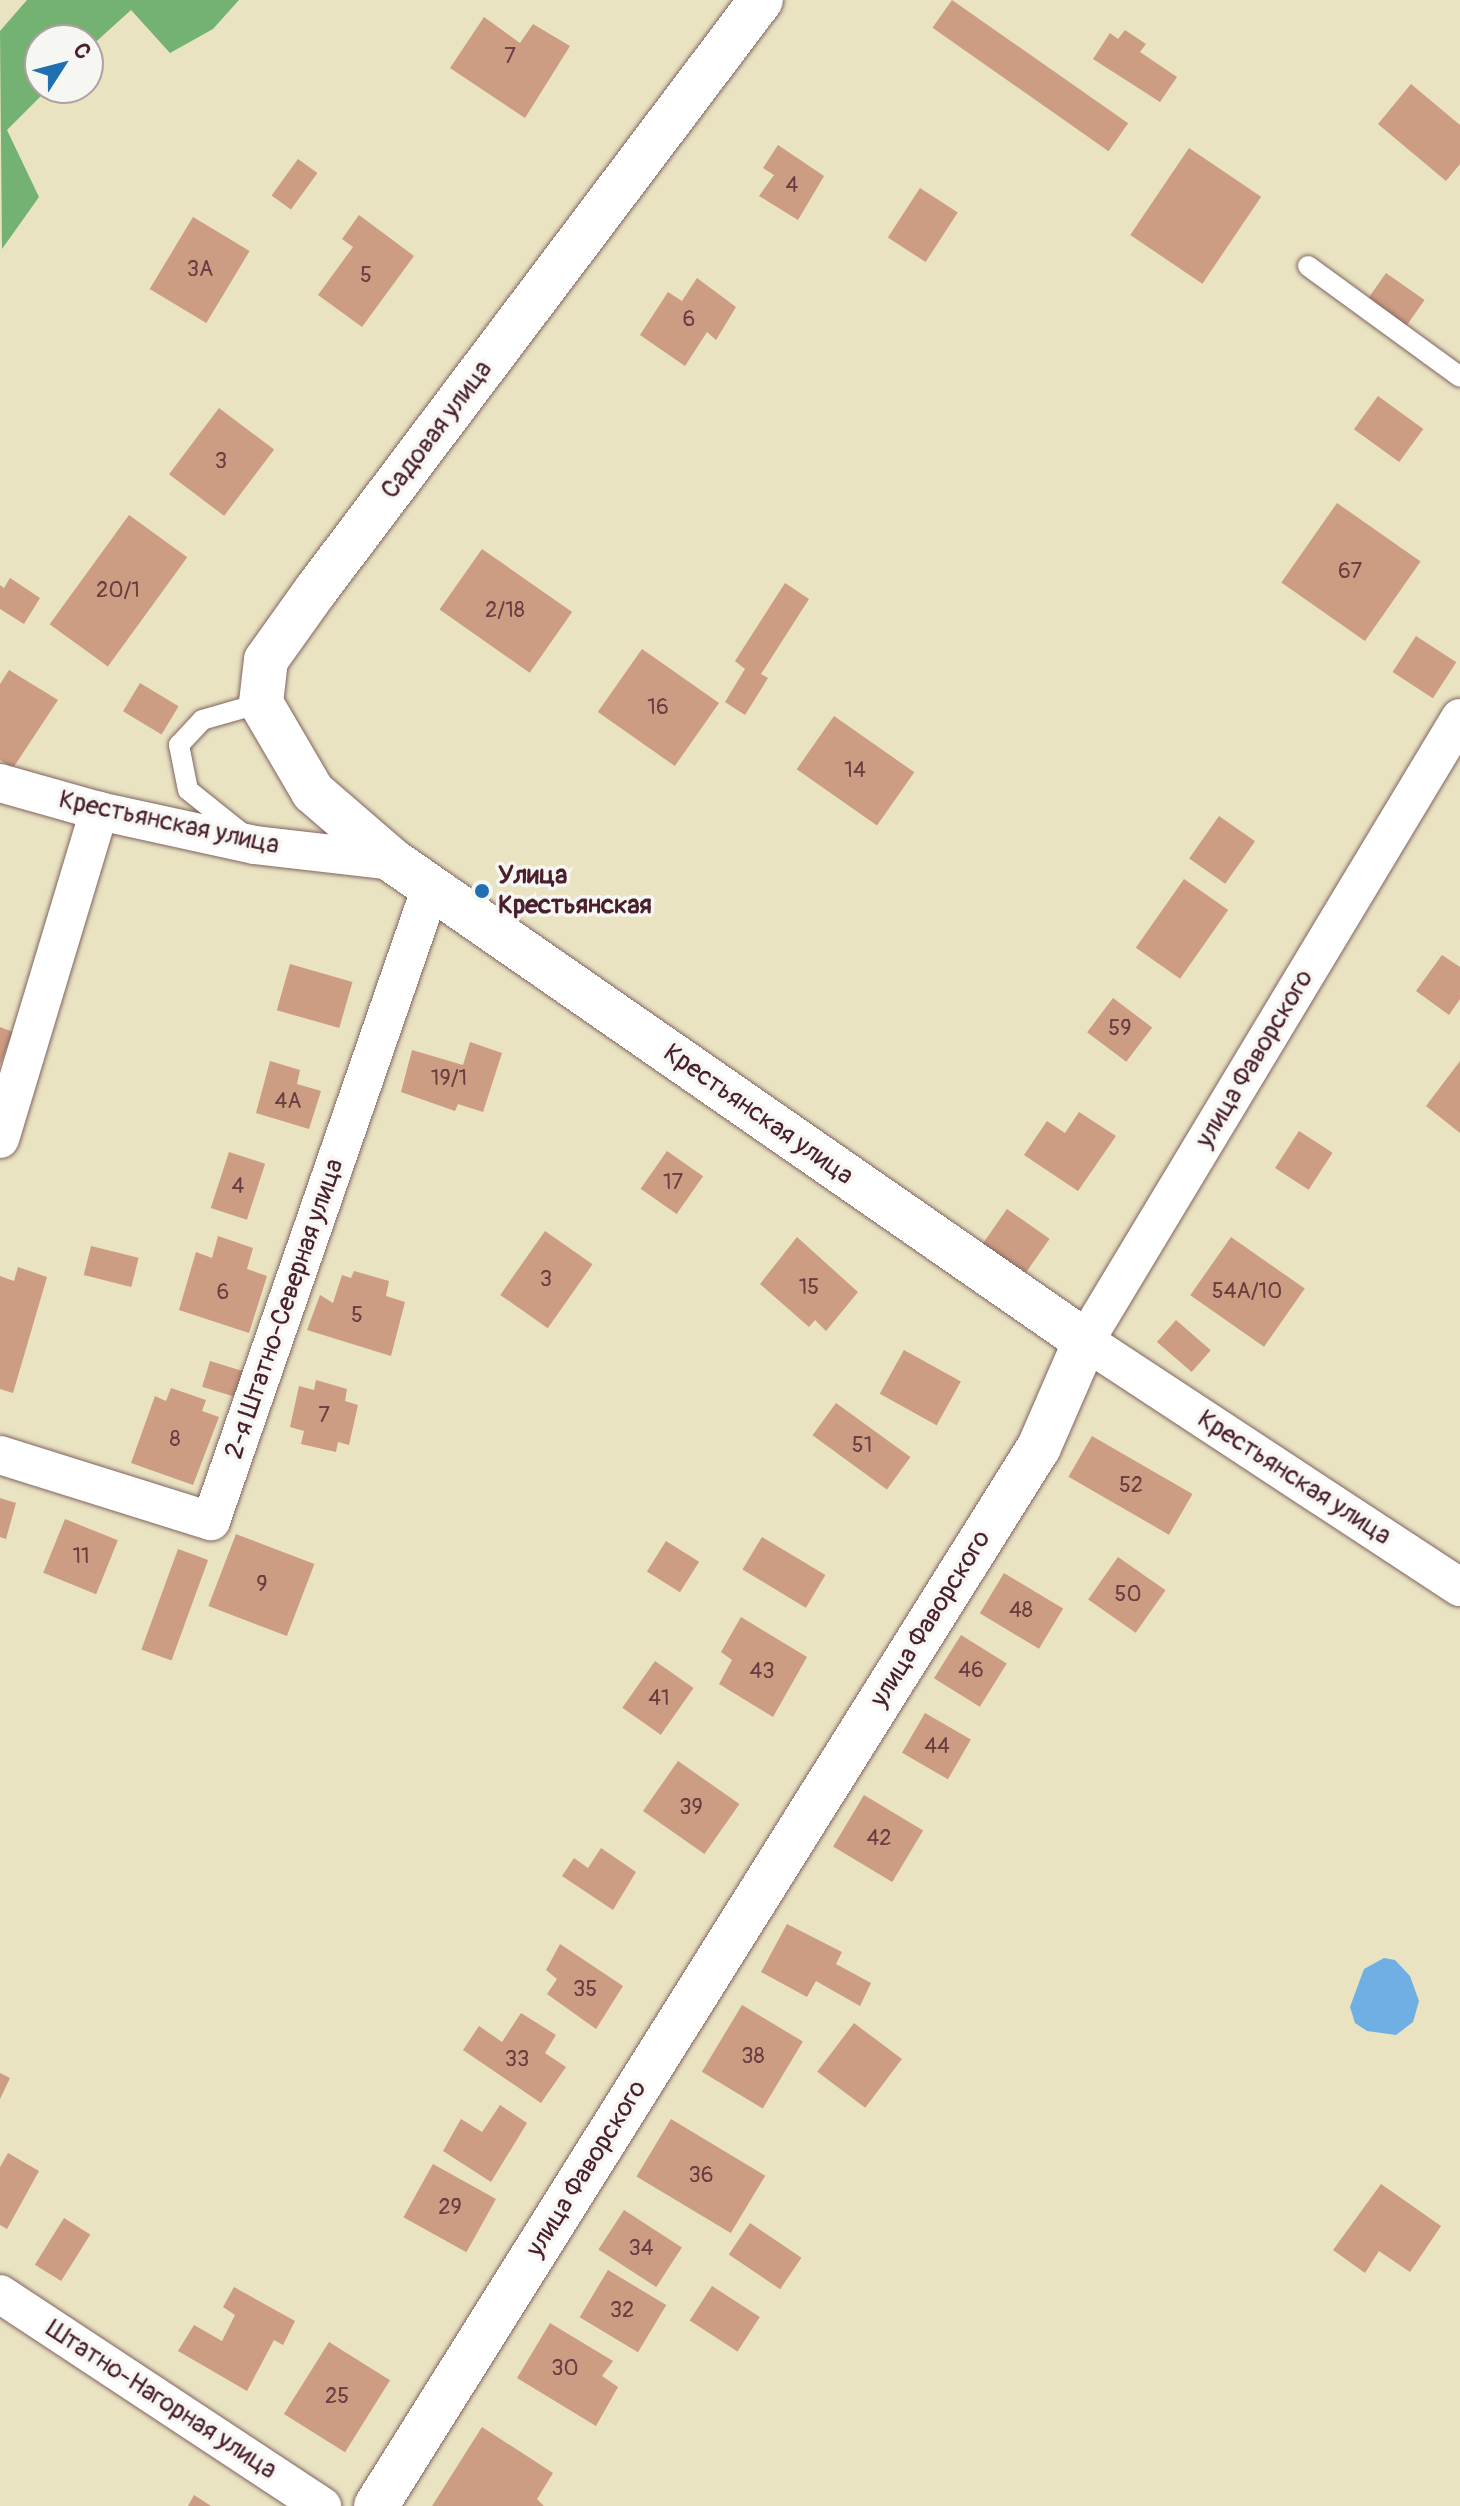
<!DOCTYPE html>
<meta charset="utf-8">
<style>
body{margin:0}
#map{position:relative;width:1460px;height:2506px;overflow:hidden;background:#e9e3c2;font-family:Pangolin,sans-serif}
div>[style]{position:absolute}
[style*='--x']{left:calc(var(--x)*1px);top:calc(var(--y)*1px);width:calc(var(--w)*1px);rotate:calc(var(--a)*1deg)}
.forest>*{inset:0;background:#74b274}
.water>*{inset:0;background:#70afe3}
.building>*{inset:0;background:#cc9c83;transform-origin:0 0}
.roads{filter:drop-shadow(0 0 2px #826460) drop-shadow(0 0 2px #826460)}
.service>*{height:20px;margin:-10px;padding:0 10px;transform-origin:10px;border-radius:10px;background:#fff}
.minor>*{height:38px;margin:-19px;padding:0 19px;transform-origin:19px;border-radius:19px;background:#fff}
.tertiary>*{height:44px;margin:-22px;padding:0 22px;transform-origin:22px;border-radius:22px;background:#fff}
.dots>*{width:22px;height:22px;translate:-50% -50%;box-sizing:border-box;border:4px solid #f6f6f2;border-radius:50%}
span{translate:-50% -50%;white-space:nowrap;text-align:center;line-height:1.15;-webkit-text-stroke:7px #f6f6f2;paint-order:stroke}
.number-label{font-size:22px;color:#6a3e41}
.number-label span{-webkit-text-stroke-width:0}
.street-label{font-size:26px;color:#4a1f2b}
.poi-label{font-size:26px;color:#4a1f2b;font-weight:700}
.left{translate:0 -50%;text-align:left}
.north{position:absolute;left:24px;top:24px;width:80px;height:80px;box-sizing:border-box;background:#f6f6f2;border:2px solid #b1a0a2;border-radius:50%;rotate:54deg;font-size:22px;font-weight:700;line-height:32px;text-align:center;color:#4a1f2b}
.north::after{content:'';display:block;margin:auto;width:28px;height:36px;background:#1f6fb2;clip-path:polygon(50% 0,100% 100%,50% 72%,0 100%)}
</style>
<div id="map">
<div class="forest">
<i style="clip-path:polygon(27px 0,239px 0,213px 29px,170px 53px,131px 10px,88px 49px,88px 40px,40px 40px,40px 88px,49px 88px,7px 130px,39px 197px,2px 249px,0 31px)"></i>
</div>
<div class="water">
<i style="clip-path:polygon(1384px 1958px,1395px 1960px,1410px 1976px,1419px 2001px,1413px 2022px,1396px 2035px,1367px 2031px,1355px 2023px,1350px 2007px,1364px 1969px)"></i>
</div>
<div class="building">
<i style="left:952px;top:0;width:215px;height:34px;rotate:35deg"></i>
<i style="clip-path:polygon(484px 17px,520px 43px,533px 24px,570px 46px,525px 118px,450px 68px)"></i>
<i style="clip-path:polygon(1125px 30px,1146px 44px,1140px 52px,1177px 77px,1160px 102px,1093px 59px,1110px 33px,1118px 39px)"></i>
<i style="clip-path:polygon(1411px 84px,1460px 125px,1460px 164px,1446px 181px,1378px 124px)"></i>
<i style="clip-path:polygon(778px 145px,824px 176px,798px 220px,759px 196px,774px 175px,763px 168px)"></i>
<i style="left:1189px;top:148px;width:87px;height:105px;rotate:34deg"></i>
<i style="left:298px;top:159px;width:24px;height:45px;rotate:36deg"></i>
<i style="left:920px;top:188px;width:45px;height:59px;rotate:33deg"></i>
<i style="clip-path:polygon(359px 215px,414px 256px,362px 327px,318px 295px,353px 247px,342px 239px)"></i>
<i style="left:193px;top:217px;width:66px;height:84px;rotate:31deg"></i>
<i style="left:1386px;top:273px;width:47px;height:33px;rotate:35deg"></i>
<i style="clip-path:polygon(697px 278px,736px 307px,716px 340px,707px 332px,685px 366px,640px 335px,668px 292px,682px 301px)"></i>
<i style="left:1378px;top:396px;width:56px;height:41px;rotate:36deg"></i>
<i style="left:219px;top:408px;width:69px;height:83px;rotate:37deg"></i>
<i style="left:1337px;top:503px;width:102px;height:97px;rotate:35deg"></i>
<i style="left:129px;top:515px;width:72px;height:135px;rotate:36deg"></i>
<i style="left:482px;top:549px;width:110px;height:74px;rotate:35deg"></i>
<i style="clip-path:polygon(10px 578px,40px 598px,24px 624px,0 609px,0 585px,4px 588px)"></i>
<i style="clip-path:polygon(785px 583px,809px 599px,761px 674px,768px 678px,745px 715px,725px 702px,745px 669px,735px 661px)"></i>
<i style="left:1416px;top:636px;width:48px;height:43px;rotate:33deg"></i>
<i style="left:642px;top:649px;width:94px;height:77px;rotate:35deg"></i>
<i style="clip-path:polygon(9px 670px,58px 700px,13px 768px,0 760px,0 684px)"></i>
<i style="left:140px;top:683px;width:45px;height:33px;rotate:31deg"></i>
<i style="left:834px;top:716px;width:98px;height:65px;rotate:35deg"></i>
<i style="left:1219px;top:816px;width:44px;height:52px;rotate:35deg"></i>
<i style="left:1184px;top:879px;width:54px;height:84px;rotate:35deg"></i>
<i style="clip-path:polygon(1442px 955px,1460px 967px,1460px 999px,1449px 1015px,1416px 991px)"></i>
<i style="left:290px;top:964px;width:65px;height:48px;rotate:16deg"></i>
<i style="left:1113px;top:998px;width:49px;height:43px;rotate:37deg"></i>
<i style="clip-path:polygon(0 1027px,13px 1032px,0 1065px)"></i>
<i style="clip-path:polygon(470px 1042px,502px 1053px,483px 1112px,458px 1104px,455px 1111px,401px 1092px,412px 1050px,463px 1065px)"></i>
<i style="clip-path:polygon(270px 1061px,300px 1070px,297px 1084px,321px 1091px,309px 1129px,256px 1113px)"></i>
<i style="clip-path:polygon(1460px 1061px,1460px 1133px,1426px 1106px)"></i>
<i style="clip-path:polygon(1079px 1112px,1116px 1136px,1078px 1191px,1024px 1155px,1047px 1121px,1065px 1133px)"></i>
<i style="left:1299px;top:1131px;width:40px;height:44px;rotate:33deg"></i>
<i style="left:667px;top:1151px;width:44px;height:46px;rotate:35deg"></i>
<i style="left:229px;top:1152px;width:38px;height:59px;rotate:18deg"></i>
<i style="left:1007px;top:1209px;width:52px;height:60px;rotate:35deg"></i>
<i style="left:545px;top:1231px;width:58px;height:78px;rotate:35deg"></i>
<i style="clip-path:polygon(218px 1236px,253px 1248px,247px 1269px,267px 1276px,249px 1333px,179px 1310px,196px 1252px,212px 1258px)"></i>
<i style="clip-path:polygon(797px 1237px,858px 1292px,826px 1331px,815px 1320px,809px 1327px,760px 1284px)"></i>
<i style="left:1231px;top:1237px;width:90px;height:71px;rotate:35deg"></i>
<i style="left:91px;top:1246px;width:49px;height:30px;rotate:14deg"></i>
<i style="clip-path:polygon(18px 1267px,47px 1277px,13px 1393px,0 1389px,0 1276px,14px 1281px)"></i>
<i style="clip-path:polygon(354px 1271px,389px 1281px,386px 1296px,405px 1302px,391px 1356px,307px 1330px,320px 1295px,333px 1303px,342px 1275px,351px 1278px)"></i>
<i style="left:1176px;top:1320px;width:46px;height:29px;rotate:41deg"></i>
<i style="left:904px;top:1350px;width:65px;height:50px;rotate:29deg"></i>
<i style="left:210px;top:1361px;width:39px;height:27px;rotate:17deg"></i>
<i style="clip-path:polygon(316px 1380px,347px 1389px,345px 1401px,358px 1405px,349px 1445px,338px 1442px,336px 1452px,301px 1444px,304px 1431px,290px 1427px,299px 1386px,314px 1390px)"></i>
<i style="clip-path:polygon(171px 1388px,206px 1400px,202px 1411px,219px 1417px,193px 1485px,131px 1463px,155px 1396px,166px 1401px)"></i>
<i style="left:836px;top:1403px;width:92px;height:40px;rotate:36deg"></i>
<i style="left:1092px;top:1436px;width:116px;height:47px;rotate:30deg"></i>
<i style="clip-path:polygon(0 1498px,16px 1503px,6px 1539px,0 1537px)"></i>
<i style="left:65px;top:1519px;width:57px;height:58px;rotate:22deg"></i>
<i style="left:236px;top:1534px;width:84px;height:77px;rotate:21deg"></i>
<i style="left:762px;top:1537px;width:74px;height:38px;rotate:31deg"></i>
<i style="left:666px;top:1541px;width:39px;height:36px;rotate:32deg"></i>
<i style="left:178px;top:1549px;width:32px;height:107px;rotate:20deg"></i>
<i style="left:1118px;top:1557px;width:58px;height:52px;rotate:35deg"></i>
<i style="left:1004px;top:1573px;width:69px;height:47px;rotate:31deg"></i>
<i style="clip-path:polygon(741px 1617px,807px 1657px,773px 1717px,719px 1684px,732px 1660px,721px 1652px)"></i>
<i style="left:961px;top:1635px;width:54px;height:51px;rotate:32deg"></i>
<i style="left:655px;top:1661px;width:47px;height:57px;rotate:35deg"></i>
<i style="left:925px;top:1713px;width:53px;height:46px;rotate:30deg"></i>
<i style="left:678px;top:1761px;width:75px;height:61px;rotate:35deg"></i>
<i style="left:864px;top:1795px;width:69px;height:60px;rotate:31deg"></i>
<i style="clip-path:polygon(601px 1848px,636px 1872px,613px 1910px,562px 1876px,574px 1858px,588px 1868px)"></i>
<i style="clip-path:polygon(787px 1924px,842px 1952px,836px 1964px,871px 1983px,860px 2006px,816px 1981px,807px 1997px,761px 1972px)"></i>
<i style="clip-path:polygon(560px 1944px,623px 1986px,596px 2029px,547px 1994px,557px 1979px,546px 1970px)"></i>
<i style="left:742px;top:2005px;width:71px;height:78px;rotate:31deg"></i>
<i style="clip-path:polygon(521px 2013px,556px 2035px,545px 2053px,566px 2067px,541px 2103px,463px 2050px,479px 2026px,502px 2042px)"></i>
<i style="left:854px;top:2023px;width:60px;height:61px;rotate:37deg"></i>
<i style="clip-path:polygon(0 2073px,10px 2078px,0 2099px)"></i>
<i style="clip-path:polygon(500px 2105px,527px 2123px,491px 2182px,443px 2151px,461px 2119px,482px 2132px)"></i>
<i style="left:671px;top:2119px;width:110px;height:67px;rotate:31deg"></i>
<i style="clip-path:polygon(8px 2153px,39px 2171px,7px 2229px,0 2225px,0 2167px)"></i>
<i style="left:433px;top:2164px;width:72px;height:61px;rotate:29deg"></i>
<i style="clip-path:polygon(1381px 2184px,1441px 2226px,1410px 2272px,1379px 2251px,1365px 2273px,1333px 2250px)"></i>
<i style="left:624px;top:2210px;width:69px;height:47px;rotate:33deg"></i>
<i style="left:64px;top:2218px;width:31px;height:55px;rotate:32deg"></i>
<i style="left:750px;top:2223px;width:62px;height:38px;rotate:34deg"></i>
<i style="left:608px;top:2270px;width:68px;height:55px;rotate:31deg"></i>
<i style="left:712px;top:2286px;width:57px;height:41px;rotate:33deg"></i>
<i style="clip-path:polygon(234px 2287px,295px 2321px,283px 2345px,274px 2340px,247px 2391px,178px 2351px,194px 2325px,222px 2341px,235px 2315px,223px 2307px)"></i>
<i style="clip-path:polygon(550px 2323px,613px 2361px,602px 2376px,618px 2387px,596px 2426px,517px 2378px)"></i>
<i style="left:329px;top:2342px;width:72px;height:85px;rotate:32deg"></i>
<i style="clip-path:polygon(482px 2427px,553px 2473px,537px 2499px,544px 2506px,432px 2506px)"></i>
<i style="clip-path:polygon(194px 2495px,211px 2506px,188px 2506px)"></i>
</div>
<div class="roads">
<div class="service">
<i style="--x:1308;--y:266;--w:188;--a:36.1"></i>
<i style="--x:243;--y:834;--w:70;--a:-141.3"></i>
<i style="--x:188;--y:790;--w:46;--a:-101.3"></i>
<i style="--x:179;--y:745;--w:34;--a:-47"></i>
<i style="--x:202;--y:720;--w:61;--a:-16.1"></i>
</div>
<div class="minor">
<i style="--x:1460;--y:718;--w:727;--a:121.04"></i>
<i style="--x:1085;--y:1341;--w:448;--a:33.3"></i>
<i style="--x:0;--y:783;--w:103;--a:15.8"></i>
<i style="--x:99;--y:811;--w:160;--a:12.3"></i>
<i style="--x:255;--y:845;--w:139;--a:6.6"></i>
<i style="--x:0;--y:1139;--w:343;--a:-73.2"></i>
<i style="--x:0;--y:1455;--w:221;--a:17.4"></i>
<i style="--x:211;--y:1521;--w:671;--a:-70.86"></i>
<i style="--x:0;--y:2294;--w:386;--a:33.4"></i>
</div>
<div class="tertiary">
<i style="--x:376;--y:2506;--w:1249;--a:-57.95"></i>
<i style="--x:1039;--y:1447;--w:116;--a:-66.5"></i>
<i style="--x:1085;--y:1341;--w:842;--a:-145.25"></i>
<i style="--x:393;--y:861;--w:106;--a:-139.2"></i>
<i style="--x:313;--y:792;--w:103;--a:-120.3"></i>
<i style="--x:261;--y:703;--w:43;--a:-83.4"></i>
<i style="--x:266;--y:660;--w:86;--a:-54.5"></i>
<i style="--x:316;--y:590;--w:739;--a:-52.98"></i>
</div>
</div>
<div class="dots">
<i style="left:482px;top:891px;background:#1f6fb2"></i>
</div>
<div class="number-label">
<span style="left:510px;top:57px">7</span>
<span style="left:792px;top:186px">4</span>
<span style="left:200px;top:270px">3А</span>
<span style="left:366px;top:276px">5</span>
<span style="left:689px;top:320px">6</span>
<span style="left:221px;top:462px">3</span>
<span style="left:1350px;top:572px">67</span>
<span style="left:118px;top:591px">20/1</span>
<span style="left:505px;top:611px">2/18</span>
<span style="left:658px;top:708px">16</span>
<span style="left:855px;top:771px">14</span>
<span style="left:1120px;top:1029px">59</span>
<span style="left:449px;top:1079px">19/1</span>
<span style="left:288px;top:1102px">4А</span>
<span style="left:673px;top:1183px">17</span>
<span style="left:238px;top:1187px">4</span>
<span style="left:546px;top:1280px">3</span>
<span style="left:809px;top:1288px">15</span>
<span style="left:1247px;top:1292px">54А/10</span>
<span style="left:223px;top:1293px">6</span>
<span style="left:357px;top:1316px">5</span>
<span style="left:324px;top:1416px">7</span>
<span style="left:175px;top:1440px">8</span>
<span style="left:862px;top:1446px">51</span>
<span style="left:1131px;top:1486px">52</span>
<span style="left:81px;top:1557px">11</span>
<span style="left:262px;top:1585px">9</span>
<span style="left:1128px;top:1595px">50</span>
<span style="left:1021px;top:1611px">48</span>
<span style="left:971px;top:1671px">46</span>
<span style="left:762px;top:1672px">43</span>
<span style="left:659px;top:1699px">41</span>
<span style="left:937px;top:1747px">44</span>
<span style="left:691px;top:1808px">39</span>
<span style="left:879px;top:1839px">42</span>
<span style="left:585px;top:1990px">35</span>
<span style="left:753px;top:2057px">38</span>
<span style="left:517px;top:2060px">33</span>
<span style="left:701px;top:2176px">36</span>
<span style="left:450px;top:2208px">29</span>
<span style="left:641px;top:2249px">34</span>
<span style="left:622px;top:2311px">32</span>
<span style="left:565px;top:2369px">30</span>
<span style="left:337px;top:2397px">25</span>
</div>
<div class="street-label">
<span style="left:437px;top:430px;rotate:-53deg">Садовая улица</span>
<span style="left:169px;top:823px;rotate:12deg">Крестьянская улица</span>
<span style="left:1255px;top:1059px;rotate:-59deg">улица Фаворского</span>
<span style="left:758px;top:1115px;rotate:35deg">Крестьянская улица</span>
<span style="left:285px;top:1309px;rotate:-71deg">2-я Штатно-Северная улица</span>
<span style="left:1294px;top:1478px;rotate:33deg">Крестьянская улица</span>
<span style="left:931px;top:1619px;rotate:-58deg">улица Фаворского</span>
<span style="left:587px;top:2169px;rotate:-58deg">улица Фаворского</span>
<span style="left:161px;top:2400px;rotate:33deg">Штатно-Нагорная улица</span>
</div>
<div class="poi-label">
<span class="left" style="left:498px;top:891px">Улица<br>Крестьянская</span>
</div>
<div class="north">С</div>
</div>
